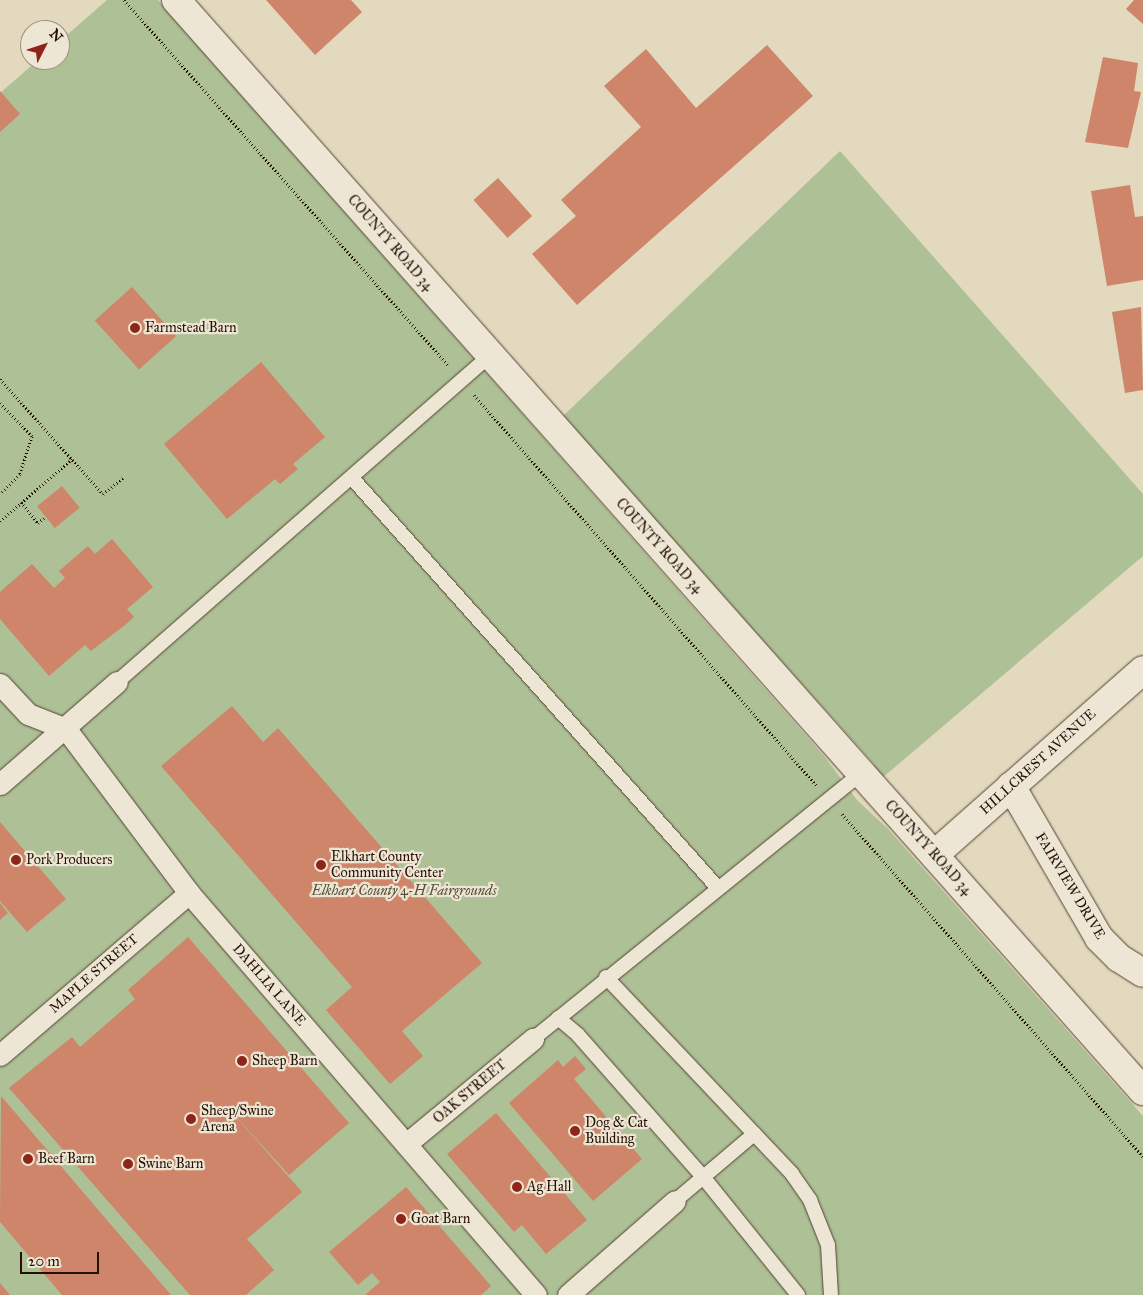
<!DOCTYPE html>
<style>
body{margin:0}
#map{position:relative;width:1143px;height:1295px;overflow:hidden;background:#e3d9be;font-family:"IM FELL Great Primer",serif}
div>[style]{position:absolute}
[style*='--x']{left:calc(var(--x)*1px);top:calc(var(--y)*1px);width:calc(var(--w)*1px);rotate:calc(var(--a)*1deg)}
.green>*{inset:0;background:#adc096}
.building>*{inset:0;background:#ce8569;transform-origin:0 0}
.path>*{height:3px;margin-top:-1.5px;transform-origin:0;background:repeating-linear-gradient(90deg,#271003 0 1px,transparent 0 3.5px)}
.roads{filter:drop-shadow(0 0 1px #564232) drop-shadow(0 0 1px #564232)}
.service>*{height:14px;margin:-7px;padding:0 7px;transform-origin:7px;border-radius:7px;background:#ede6d5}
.pedestrian>*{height:21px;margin:-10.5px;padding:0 10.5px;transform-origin:10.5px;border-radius:10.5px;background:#ede6d5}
.minor>*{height:28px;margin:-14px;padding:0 14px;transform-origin:14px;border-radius:14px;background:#ede6d5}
.tertiary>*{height:28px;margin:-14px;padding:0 14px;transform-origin:14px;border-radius:14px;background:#ede6d5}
.dots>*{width:14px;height:14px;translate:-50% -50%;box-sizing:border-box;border:2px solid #ede6d5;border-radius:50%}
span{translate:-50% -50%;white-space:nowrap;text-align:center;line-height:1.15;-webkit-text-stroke:4.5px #ede6d5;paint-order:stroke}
.street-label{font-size:14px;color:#271003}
.poi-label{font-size:14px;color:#271003}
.left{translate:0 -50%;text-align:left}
.park-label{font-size:14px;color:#564e36;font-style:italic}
.north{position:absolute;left:20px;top:20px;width:50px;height:50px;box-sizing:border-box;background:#ede6d5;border:1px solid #9e9081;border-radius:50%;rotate:49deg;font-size:14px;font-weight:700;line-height:20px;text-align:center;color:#271003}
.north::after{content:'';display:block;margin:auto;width:18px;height:22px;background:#8f2418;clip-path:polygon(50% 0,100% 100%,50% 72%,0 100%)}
.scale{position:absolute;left:20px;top:1252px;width:79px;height:22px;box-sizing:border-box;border:2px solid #271003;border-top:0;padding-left:6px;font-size:15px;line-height:18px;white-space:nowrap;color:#271003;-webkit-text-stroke:4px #ede6d5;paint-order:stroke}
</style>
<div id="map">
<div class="green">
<i style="clip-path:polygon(107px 0,158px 0,824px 756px,857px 800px,888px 829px,1143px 1116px,1143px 1295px,0 1295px,0 93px,38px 60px,60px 60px,60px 41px)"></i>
<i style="clip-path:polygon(840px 151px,1143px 494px,1143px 556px,881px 779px,873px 763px,562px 417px)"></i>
</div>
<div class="building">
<i style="clip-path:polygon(266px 0,351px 0,362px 12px,315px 55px)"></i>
<i style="clip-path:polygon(1134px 0,1143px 0,1143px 24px,1126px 9px)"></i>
<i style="clip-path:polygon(767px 45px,813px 96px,577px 305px,532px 254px,576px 216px,561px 200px,641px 127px,604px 86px,646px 49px,696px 108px)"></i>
<i style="clip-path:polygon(1103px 57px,1138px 63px,1134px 91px,1141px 92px,1128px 148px,1085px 142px)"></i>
<i style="clip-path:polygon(0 91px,20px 114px,0 132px)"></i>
<i style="left:498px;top:178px;width:51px;height:33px;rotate:48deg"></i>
<i style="clip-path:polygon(1130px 185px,1135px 217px,1143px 216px,1143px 280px,1107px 286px,1091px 191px)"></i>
<i style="left:132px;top:287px;width:66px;height:50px;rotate:48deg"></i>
<i style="clip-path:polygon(1141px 307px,1143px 390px,1125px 393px,1112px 312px)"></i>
<i style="clip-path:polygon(261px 362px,325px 437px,293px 464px,298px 469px,280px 484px,275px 479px,227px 519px,164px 444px)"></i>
<i style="left:62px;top:486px;width:28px;height:32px;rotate:51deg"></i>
<i style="clip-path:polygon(112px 539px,153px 587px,127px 609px,134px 617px,125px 625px,91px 651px,85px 645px,49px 676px,0 619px,0 592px,32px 564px,54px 588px,65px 578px,59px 571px,88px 546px,95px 554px)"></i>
<i style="clip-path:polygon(232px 706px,263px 742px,278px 728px,482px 963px,402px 1031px,423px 1056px,390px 1084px,326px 1010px,352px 987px,161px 766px)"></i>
<i style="clip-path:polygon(0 822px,66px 899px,27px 932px,0 901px)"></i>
<i style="clip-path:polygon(0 903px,8px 913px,0 920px)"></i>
<i style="clip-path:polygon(188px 937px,349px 1123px,289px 1175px,223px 1102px,302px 1192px,247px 1239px,274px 1270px,246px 1295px,190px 1295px,9px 1088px,72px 1037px,80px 1047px,135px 999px,128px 990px)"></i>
<i style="clip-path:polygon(575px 1056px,586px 1069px,574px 1079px,642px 1159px,593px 1201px,509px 1103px,558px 1060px,563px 1067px)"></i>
<i style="clip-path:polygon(1px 1096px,171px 1295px,62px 1295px,0 1222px)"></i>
<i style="clip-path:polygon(496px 1113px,587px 1220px,546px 1254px,522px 1225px,514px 1232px,447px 1154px)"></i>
<i style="clip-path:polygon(406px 1187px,491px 1286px,481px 1295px,365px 1295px,380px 1282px,372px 1273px,358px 1285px,329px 1252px)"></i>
<i style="clip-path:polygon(0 1283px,10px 1295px,0 1295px)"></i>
</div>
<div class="path">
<i style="--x:124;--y:0;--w:489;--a:48.4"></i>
<i style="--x:0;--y:379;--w:154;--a:48.2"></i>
<i style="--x:103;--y:494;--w:26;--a:-39"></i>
<i style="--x:474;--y:395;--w:519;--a:48.75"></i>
<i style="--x:0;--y:403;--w:46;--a:45.9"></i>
<i style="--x:32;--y:436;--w:40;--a:108"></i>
<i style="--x:20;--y:474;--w:28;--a:135"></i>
<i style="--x:21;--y:502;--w:27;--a:51"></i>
<i style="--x:38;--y:523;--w:8;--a:-40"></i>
<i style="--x:0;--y:521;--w:95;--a:-40.7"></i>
<i style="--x:842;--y:814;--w:456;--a:48.7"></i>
</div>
<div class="roads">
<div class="service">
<i style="--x:352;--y:478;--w:550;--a:48.25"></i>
<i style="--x:117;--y:682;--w:495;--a:-41.2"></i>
<i style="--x:606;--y:977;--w:271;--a:46.6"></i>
<i style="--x:792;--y:1174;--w:32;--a:55"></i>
<i style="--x:810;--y:1200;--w:48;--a:68.2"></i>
<i style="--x:828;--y:1245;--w:50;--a:86.6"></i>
<i style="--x:558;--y:1018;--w:26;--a:40"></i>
<i style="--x:578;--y:1035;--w:191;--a:48.6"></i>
<i style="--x:704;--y:1178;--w:150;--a:51.2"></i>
<i style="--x:533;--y:1039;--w:422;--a:-39"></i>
<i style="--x:675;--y:1201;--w:104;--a:-40.3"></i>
</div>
<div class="pedestrian">
<i style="--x:0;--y:684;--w:41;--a:47"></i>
<i style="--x:28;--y:714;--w:41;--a:21.5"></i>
<i style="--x:66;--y:729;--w:205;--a:53.1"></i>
<i style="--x:189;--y:893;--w:531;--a:49.2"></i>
<i style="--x:0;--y:784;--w:155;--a:-41.1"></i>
<i style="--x:0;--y:1055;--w:249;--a:-40.6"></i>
<i style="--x:406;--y:1144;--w:165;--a:-39.6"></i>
<i style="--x:568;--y:1295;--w:142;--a:-41.3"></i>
</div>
<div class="minor">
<i style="--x:1011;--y:786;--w:176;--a:59.9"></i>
<i style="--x:1099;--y:938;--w:28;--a:45"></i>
<i style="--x:1119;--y:958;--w:28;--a:32"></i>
<i style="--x:934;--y:855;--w:279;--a:-41.5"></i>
</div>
<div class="tertiary">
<i style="--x:176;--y:0;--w:1458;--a:48.45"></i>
</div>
</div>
<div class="dots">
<i style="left:135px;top:328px;background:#8f2418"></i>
<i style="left:16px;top:860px;background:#8f2418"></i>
<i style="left:321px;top:865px;background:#8f2418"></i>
<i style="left:242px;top:1061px;background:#8f2418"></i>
<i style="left:191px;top:1119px;background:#8f2418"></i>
<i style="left:575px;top:1131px;background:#8f2418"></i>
<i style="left:28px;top:1159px;background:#8f2418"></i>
<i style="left:128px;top:1164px;background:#8f2418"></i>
<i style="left:517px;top:1187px;background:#8f2418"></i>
<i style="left:401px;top:1219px;background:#8f2418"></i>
</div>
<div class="street-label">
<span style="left:390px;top:243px;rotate:49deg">COUNTY ROAD 34</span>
<span style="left:659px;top:546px;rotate:48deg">COUNTY ROAD 34</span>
<span style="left:1038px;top:762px;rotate:-42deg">HILLCREST AVENUE</span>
<span style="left:928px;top:848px;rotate:48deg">COUNTY ROAD 34</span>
<span style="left:1070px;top:886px;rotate:59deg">FAIRVIEW DRIVE</span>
<span style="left:94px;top:974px;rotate:-41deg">MAPLE STREET</span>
<span style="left:269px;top:985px;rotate:49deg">DAHLIA LANE</span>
<span style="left:470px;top:1092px;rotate:-40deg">OAK STREET</span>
</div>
<div class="poi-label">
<span class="left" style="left:145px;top:328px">Farmstead Barn</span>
<span class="left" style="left:331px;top:865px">Elkhart County<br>Community Center</span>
<span class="left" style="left:26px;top:860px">Pork Producers</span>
<span class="left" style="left:252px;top:1061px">Sheep Barn</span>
<span class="left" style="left:201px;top:1119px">Sheep/Swine<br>Arena</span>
<span class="left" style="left:585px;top:1131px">Dog &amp; Cat<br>Building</span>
<span class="left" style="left:38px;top:1159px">Beef Barn</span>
<span class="left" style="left:138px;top:1164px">Swine Barn</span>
<span class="left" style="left:527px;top:1187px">Ag Hall</span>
<span class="left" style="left:411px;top:1219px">Goat Barn</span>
</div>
<div class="park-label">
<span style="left:404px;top:891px">Elkhart County 4-H Fairgrounds</span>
</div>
<div class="north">N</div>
<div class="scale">20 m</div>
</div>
